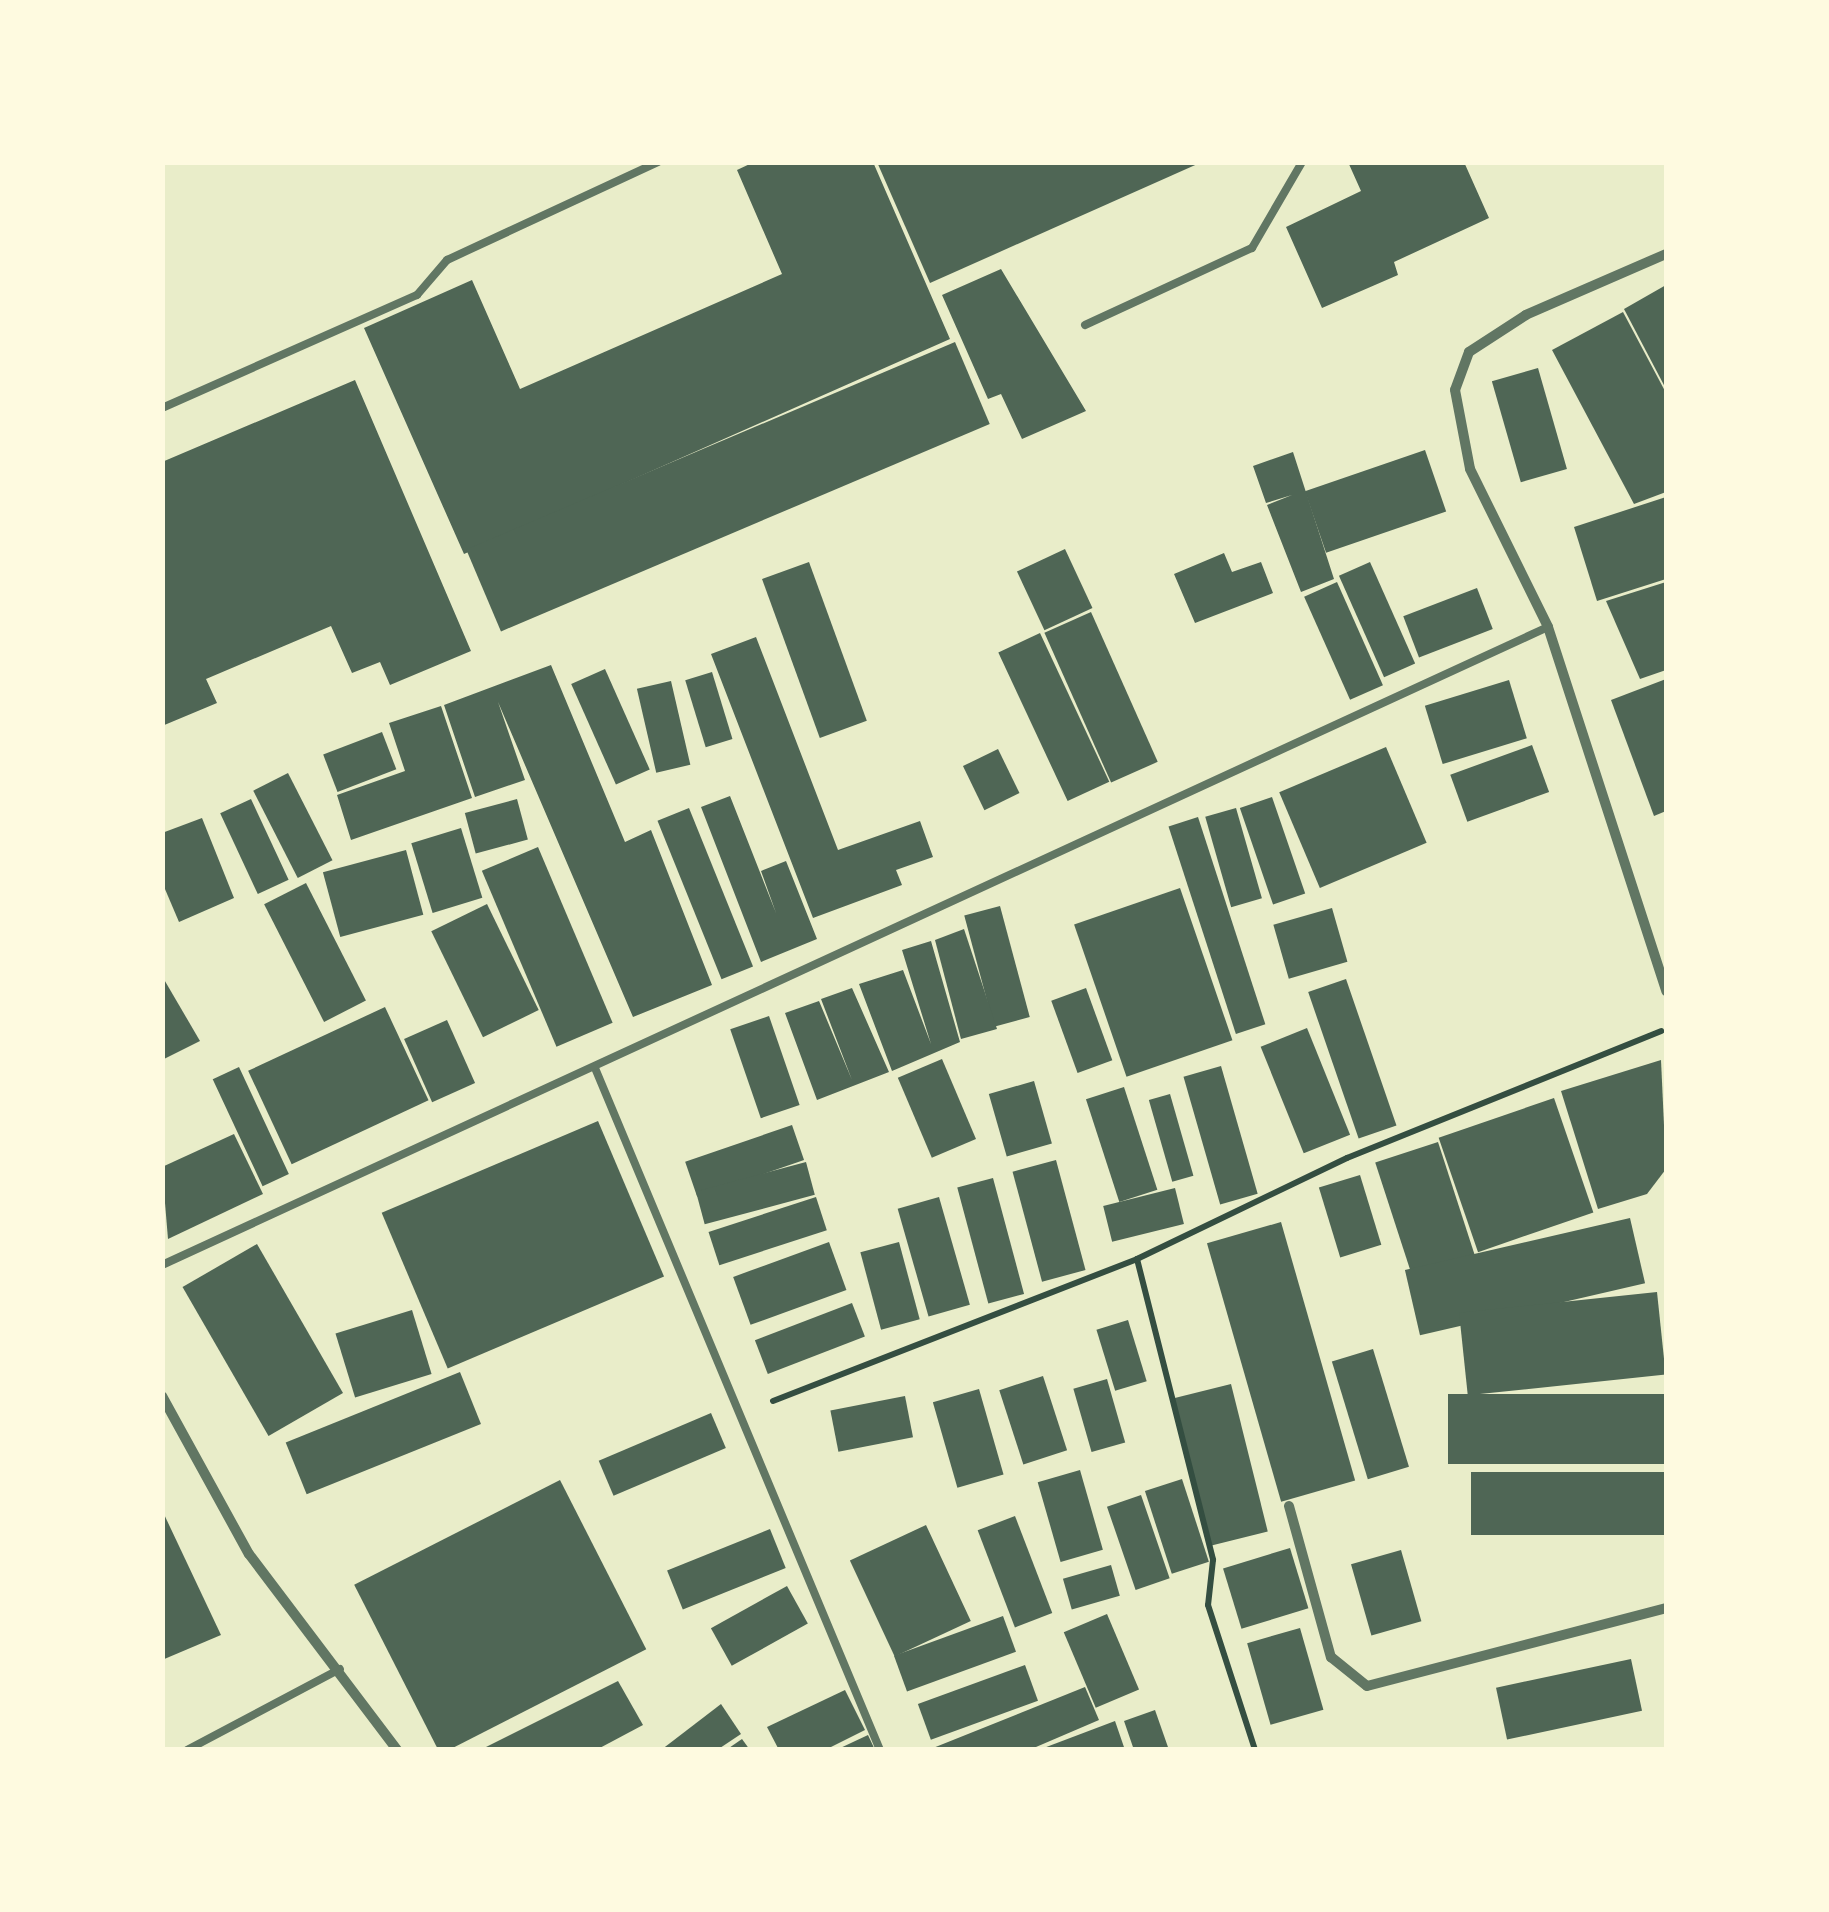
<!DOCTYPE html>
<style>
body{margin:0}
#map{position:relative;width:1829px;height:1912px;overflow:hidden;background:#e9edc9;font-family:"DejaVu Sans",sans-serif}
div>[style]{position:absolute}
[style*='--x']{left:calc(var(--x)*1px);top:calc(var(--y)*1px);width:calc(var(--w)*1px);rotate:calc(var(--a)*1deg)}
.building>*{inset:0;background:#4f6655;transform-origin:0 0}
.path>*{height:6px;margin:-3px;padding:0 3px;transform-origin:3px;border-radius:3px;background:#344e41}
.service>*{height:8px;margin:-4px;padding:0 4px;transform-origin:4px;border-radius:4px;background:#617663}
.minor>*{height:10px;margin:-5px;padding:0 5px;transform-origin:5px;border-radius:5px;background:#617663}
span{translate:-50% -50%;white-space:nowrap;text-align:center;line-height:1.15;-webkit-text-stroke:9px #fefae0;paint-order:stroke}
.frame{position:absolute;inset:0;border:165px solid #fefae0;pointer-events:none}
</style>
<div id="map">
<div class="building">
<i style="clip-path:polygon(754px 162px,873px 162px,950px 339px,464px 554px,364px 328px,472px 280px,520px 389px,782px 274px,737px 170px)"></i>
<i style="clip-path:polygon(877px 162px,1202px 162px,930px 283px)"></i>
<i style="clip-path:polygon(1348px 162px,1464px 162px,1489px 218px,1394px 262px,1398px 275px,1322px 308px,1286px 227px,1361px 191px)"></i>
<i style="clip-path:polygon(1001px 269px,1086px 411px,1022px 439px,1001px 394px,988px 399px,942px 295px)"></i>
<i style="clip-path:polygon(1666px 285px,1666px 389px,1624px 309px)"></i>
<i style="clip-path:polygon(1623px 312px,1666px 393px,1666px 492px,1634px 504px,1552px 350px)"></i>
<i style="left:955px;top:342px;width:89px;height:531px;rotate:67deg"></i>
<i style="left:1538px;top:368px;width:105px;height:48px;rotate:74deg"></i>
<i style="clip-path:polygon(355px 380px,471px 651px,390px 685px,380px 662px,352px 673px,331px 626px,206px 679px,217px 703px,162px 726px,162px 462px)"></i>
<i style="left:1425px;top:450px;width:65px;height:127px;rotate:71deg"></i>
<i style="clip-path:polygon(1293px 452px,1334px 579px,1301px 592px,1267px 505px,1292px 495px,1266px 503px,1253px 466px)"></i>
<i style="clip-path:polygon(1666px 497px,1666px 579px,1597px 601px,1574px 527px)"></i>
<i style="left:1065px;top:549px;width:65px;height:53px;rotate:65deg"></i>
<i style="clip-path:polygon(1224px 553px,1232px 572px,1261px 562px,1273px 593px,1195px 623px,1174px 574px)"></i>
<i style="left:809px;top:562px;width:169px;height:50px;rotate:70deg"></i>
<i style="left:1370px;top:562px;width:111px;height:34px;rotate:66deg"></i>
<i style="left:1337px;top:582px;width:113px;height:36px;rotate:66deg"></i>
<i style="clip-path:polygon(1666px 582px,1666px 670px,1640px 679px,1606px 601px)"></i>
<i style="left:1477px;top:588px;width:44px;height:79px;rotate:69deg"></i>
<i style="left:1091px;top:612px;width:164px;height:51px;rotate:66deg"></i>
<i style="left:1040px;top:633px;width:164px;height:46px;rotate:65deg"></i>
<i style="clip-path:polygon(756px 637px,838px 850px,920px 821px,933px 857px,896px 870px,902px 885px,813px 918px,711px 654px)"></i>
<i style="clip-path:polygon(551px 665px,625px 842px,651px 830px,712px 985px,633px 1017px,498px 702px,525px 780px,475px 797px,444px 705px)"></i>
<i style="left:605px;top:669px;width:110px;height:37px;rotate:66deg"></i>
<i style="left:712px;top:672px;width:70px;height:28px;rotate:73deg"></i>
<i style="clip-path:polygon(1666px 679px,1666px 811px,1654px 816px,1611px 700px)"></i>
<i style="left:1509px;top:680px;width:61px;height:88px;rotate:73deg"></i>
<i style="left:671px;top:681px;width:86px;height:35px;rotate:77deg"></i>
<i style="clip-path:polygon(441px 706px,472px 798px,351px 840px,337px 795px,405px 771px,389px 723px)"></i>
<i style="left:382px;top:732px;width:40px;height:63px;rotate:69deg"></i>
<i style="left:1532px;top:745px;width:50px;height:87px;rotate:70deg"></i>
<i style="left:1386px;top:747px;width:104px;height:116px;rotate:67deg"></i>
<i style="left:998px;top:749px;width:49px;height:39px;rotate:64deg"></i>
<i style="left:288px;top:773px;width:98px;height:39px;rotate:63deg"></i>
<i style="clip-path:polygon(730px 796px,776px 913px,761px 871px,786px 861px,817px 939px,761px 962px,701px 807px)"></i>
<i style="left:1272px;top:797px;width:102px;height:34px;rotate:71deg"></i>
<i style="left:251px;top:799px;width:89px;height:34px;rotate:65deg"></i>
<i style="left:517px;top:799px;width:42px;height:54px;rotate:75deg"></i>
<i style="left:689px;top:808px;width:171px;height:34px;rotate:68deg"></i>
<i style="left:1236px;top:808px;width:94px;height:32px;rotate:74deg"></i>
<i style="left:1198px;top:817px;width:218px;height:31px;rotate:72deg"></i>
<i style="clip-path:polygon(202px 818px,234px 898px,179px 922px,162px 882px,162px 833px)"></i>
<i style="left:461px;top:828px;width:73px;height:52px;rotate:73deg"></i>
<i style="left:538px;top:847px;width:191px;height:61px;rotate:67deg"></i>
<i style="left:406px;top:850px;width:67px;height:86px;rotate:75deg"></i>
<i style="left:306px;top:883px;width:132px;height:47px;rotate:63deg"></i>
<i style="left:1180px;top:888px;width:161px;height:112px;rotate:71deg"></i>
<i style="left:487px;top:904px;width:118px;height:62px;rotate:64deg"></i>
<i style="left:1000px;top:906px;width:115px;height:37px;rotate:75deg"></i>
<i style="left:1332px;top:908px;width:56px;height:61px;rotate:74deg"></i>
<i style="clip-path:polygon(964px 929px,997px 1029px,961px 1039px,935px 940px)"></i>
<i style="clip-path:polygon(931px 941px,960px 1042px,892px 1071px,859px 984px,903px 970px,931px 1044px,902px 950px)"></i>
<i style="clip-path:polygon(162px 976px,200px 1041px,162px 1060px)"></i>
<i style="left:1346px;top:979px;width:155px;height:40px;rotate:71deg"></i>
<i style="clip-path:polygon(852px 988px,889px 1072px,817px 1100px,785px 1013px,819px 1001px,852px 1080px,821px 999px)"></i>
<i style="left:1086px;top:988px;width:77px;height:37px;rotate:70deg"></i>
<i style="left:385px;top:1007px;width:103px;height:151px;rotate:65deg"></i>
<i style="left:769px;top:1016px;width:94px;height:41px;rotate:71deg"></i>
<i style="left:447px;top:1020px;width:69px;height:47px;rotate:66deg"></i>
<i style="left:1307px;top:1028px;width:115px;height:50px;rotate:68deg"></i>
<i style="left:942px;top:1059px;width:87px;height:48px;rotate:67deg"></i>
<i style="clip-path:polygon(1661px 1060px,1666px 1169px,1647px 1194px,1598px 1209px,1561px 1091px)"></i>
<i style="left:1221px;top:1066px;width:133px;height:39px;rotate:74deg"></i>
<i style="left:239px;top:1067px;width:118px;height:29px;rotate:65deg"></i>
<i style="left:1034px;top:1081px;width:65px;height:47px;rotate:74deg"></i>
<i style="left:1124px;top:1087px;width:108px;height:40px;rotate:72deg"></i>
<i style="left:1170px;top:1094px;width:85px;height:22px;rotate:74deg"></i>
<i style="left:1554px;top:1098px;width:121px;height:122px;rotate:71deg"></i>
<i style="left:598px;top:1121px;width:169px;height:235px;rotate:67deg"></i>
<i style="left:792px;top:1125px;width:37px;height:113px;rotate:71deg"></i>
<i style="clip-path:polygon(234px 1134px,263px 1194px,168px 1239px,162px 1167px)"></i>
<i style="left:1438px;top:1142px;width:123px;height:66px;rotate:72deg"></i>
<i style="left:1056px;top:1160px;width:114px;height:45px;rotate:75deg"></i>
<i style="left:806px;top:1162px;width:34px;height:114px;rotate:75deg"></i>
<i style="left:1360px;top:1175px;width:73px;height:43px;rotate:73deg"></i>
<i style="left:993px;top:1178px;width:120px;height:37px;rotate:75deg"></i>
<i style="left:1175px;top:1188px;width:37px;height:74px;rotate:76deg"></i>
<i style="left:816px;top:1197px;width:35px;height:113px;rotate:72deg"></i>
<i style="left:939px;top:1197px;width:112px;height:43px;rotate:74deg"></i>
<i style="left:1630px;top:1218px;width:67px;height:231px;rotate:77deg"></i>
<i style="left:1281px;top:1222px;width:269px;height:77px;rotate:74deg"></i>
<i style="left:829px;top:1242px;width:51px;height:102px;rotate:70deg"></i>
<i style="left:899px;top:1242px;width:80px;height:40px;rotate:75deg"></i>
<i style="left:257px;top:1244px;width:172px;height:86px;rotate:60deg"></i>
<i style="left:1657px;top:1292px;width:83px;height:199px;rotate:84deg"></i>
<i style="left:852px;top:1303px;width:36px;height:104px;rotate:69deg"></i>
<i style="left:412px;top:1310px;width:67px;height:80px;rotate:73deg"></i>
<i style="left:1128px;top:1320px;width:64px;height:33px;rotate:73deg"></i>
<i style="left:1373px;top:1349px;width:123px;height:43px;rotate:73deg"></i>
<i style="left:460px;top:1372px;width:56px;height:188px;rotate:68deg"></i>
<i style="left:1043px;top:1376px;width:78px;height:46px;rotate:72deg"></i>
<i style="left:1107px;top:1379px;width:66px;height:35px;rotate:74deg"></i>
<i style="left:1231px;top:1384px;width:152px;height:60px;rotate:76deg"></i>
<i style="left:979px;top:1389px;width:89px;height:48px;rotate:74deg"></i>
<i style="left:1666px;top:1394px;width:70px;height:218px;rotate:90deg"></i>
<i style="left:905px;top:1396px;width:42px;height:76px;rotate:79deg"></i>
<i style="left:711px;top:1413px;width:38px;height:122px;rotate:67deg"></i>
<i style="left:1080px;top:1470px;width:83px;height:44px;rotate:74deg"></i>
<i style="left:1666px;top:1472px;width:63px;height:195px;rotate:90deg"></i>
<i style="left:1182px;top:1479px;width:87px;height:39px;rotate:72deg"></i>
<i style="left:560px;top:1480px;width:190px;height:231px;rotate:63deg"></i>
<i style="left:1141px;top:1495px;width:88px;height:36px;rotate:71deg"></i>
<i style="clip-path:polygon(162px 1510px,221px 1635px,162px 1660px)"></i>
<i style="left:1015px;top:1516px;width:104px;height:40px;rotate:69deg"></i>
<i style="left:926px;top:1525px;width:106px;height:84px;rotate:65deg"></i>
<i style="left:770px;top:1529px;width:42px;height:111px;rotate:68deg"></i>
<i style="left:1290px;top:1548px;width:63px;height:70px;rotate:73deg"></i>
<i style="left:1401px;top:1550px;width:74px;height:52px;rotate:74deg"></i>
<i style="left:1111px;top:1565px;width:32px;height:50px;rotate:74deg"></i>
<i style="left:787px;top:1586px;width:43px;height:87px;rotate:61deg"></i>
<i style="left:1107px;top:1614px;width:82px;height:47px;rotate:67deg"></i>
<i style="left:1003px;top:1616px;width:38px;height:116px;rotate:70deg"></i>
<i style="left:1300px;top:1628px;width:85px;height:55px;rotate:74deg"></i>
<i style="left:1631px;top:1659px;width:53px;height:138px;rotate:78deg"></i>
<i style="left:1025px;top:1665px;width:38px;height:114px;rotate:70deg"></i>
<i style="clip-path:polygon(618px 1681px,643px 1725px,596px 1750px,480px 1750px)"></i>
<i style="clip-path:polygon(1085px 1687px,1099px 1720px,1029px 1750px,928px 1750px)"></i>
<i style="clip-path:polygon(845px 1690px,865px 1730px,825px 1750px,779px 1750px,767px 1727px)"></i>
<i style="clip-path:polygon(721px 1704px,741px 1734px,717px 1750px,661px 1750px)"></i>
<i style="clip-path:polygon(1155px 1710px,1169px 1750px,1134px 1750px,1124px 1721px)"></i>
<i style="clip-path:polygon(1115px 1721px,1125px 1750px,1041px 1750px,1041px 1749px)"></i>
<i style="clip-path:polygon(868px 1735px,875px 1750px,836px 1750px)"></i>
<i style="clip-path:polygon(742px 1739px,750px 1750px,726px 1750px)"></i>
</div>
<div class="path">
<i style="--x:1137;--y:1259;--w:310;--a:75.8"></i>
<i style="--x:1213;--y:1560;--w:45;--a:96.3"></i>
<i style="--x:1208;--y:1605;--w:152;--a:72"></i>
<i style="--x:773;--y:1401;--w:391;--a:-21.3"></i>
<i style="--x:1137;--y:1259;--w:233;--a:-25.7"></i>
<i style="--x:1347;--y:1158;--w:339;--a:-22"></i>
</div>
<div class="service">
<i style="--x:1085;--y:325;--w:184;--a:-24.8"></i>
<i style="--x:1252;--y:248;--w:99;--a:-59.8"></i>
<i style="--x:162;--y:408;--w:279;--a:-23.9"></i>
<i style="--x:417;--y:295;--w:46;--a:-49.4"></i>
<i style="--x:447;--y:260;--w:233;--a:-24.9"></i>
<i style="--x:595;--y:1068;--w:739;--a:67.32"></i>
<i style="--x:162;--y:1265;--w:1526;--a:-24.72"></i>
<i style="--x:187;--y:1750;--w:173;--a:-27.9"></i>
</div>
<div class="minor">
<i style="--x:1666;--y:254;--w:153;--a:156.5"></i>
<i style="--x:1526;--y:315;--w:68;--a:147"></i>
<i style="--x:1469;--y:352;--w:40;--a:110.2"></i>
<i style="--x:1455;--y:390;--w:80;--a:79.2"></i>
<i style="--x:1470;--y:469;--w:176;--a:63.7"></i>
<i style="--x:1548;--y:627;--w:383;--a:72"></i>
<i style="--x:162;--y:1396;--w:180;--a:61.2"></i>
<i style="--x:249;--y:1554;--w:246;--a:52.9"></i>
<i style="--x:1289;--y:1506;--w:157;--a:74.5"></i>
<i style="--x:1331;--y:1657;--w:46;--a:38.9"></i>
<i style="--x:1367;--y:1686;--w:309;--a:-14.6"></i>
</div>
<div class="frame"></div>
</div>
